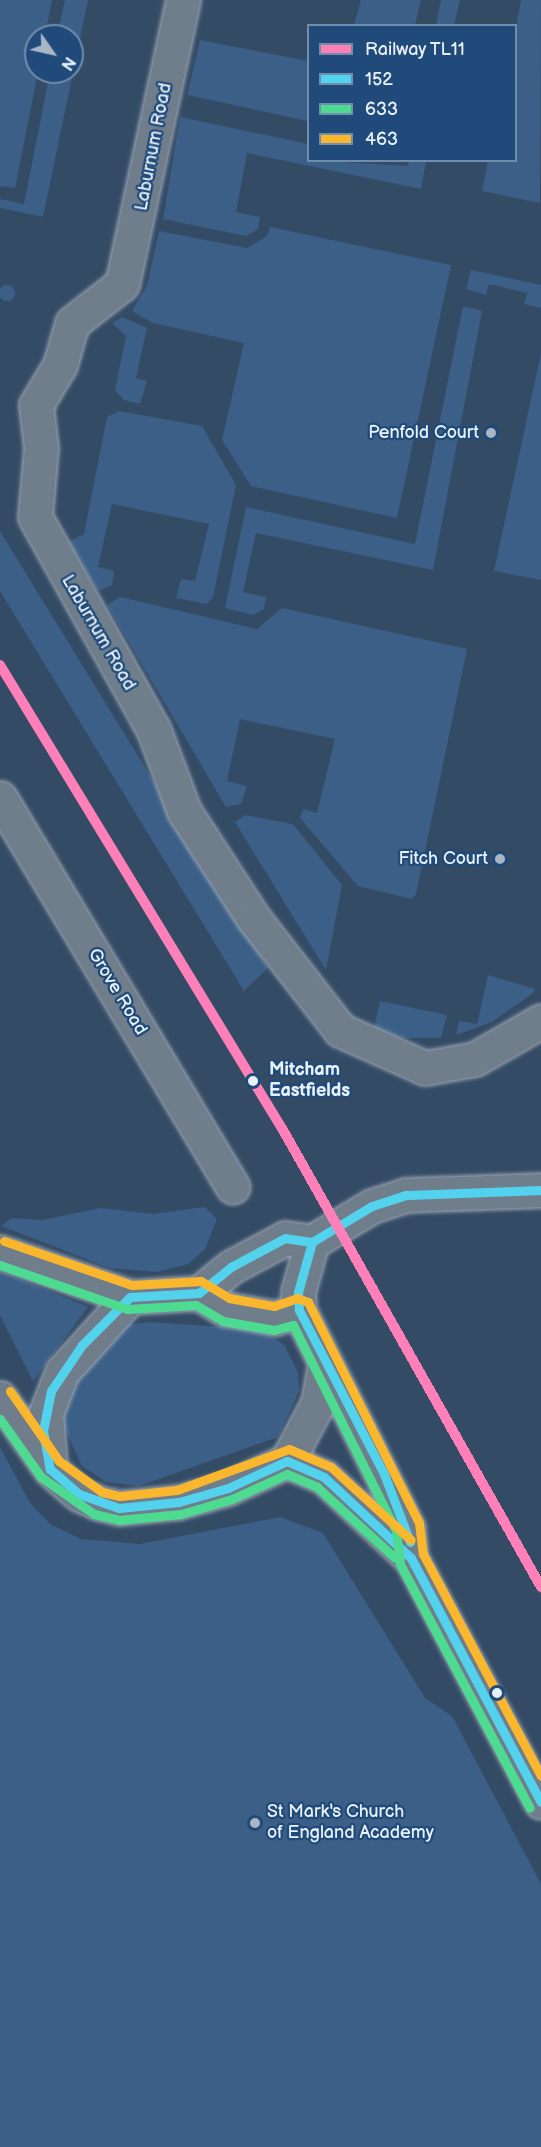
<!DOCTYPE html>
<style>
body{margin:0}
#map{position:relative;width:541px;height:2147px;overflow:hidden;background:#344b65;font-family:"Balsamiq Sans",sans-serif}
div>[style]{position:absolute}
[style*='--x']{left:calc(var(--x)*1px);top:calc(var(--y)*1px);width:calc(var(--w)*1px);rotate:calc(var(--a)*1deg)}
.green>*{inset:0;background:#3b5f87}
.round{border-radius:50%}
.roads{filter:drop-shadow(0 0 2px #9aa6b3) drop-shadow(0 0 2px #9aa6b3)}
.street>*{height:33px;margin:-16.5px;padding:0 16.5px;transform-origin:16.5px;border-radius:16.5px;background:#707e8c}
.secondary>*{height:33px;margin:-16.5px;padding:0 16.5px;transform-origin:16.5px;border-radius:16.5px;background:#707e8c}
.bus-1>*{height:9px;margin:-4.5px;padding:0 4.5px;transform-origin:4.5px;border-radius:4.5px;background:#53d2ee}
.bus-2>*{height:9px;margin:-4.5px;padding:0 4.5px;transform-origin:4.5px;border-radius:4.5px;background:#4ddb92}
.bus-3>*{height:9px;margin:-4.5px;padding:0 4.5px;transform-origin:4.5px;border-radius:4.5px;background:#fab62d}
.rail-1>*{height:10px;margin:-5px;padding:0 5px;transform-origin:5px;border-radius:5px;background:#ff80b9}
.dots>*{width:16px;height:16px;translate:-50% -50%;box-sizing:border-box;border:3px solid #1f4a7a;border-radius:50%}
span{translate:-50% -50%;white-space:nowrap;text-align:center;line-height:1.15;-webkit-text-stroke:4.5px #1f4a7a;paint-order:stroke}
.street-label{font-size:18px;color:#e8f1f8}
.poi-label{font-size:18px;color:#e8f1f8}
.right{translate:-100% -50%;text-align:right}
.left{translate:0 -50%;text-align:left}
.stop-label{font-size:18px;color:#e8f1f8;font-weight:700}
.legend{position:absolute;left:307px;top:24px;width:210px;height:138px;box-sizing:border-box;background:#1f4a7a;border:2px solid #6f8dac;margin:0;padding:8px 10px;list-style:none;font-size:18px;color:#e8f1f8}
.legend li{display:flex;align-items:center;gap:12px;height:30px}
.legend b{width:30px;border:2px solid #6f8dac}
.north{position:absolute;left:24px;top:24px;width:60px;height:60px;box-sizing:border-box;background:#1f4a7a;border:2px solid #6f8dac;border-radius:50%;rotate:124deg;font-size:16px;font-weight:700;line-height:24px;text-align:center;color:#e8f1f8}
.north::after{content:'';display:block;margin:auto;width:21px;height:27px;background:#a9b7c5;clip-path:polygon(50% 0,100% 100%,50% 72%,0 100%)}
</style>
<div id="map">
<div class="green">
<i style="clip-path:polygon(0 0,52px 0,45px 36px,36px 36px,38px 72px,15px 188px,0 186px)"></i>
<i style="clip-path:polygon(65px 0,88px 0,43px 217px,0 208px,0 199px,24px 204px,50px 72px,72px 72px,72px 36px,57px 36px)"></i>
<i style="clip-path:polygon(361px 0,421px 0,415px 25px,354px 25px)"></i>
<i style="clip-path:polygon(441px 0,460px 0,454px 25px,436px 25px)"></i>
<i style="clip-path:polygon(521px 0,541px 0,540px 203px,482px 191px,488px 161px,516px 160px,516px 28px)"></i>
<i style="clip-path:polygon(200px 40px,308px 61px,308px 121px,187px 95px)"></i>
<i style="clip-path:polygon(180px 117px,308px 144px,308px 160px,408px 166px,409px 161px,426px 161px,421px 189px,247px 153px,236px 212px,260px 217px,258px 229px,246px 236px,163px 219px)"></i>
<i style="clip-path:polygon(270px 227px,451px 265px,397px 518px,251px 486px,222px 440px,244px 343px,153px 323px,132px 311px,147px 286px,159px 231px,247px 248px,267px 236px)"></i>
<i style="clip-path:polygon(471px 270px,541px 285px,541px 308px,524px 304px,527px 293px,489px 284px,486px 295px,466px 289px)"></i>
<i class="round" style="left:-1px;top:285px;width:16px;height:16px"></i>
<i style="clip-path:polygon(463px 306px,482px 311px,433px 570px,256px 533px,243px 592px,266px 597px,264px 609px,253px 615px,225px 608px,246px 507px,415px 544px)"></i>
<i style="clip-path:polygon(122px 317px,147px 328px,136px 378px,147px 381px,140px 404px,124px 400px,115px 390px,126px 336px,112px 323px)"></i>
<i style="clip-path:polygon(541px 353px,541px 580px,494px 571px)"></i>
<i style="clip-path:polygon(119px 411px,202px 426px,236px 485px,213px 597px,207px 604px,176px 598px,181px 579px,195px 581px,209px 524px,112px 504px,98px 567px,114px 571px,112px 585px,98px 591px,68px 542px,84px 534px,107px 417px)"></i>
<i style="clip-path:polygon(0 531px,268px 968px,244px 991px,0 591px)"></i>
<i style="clip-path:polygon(120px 597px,257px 629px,282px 608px,467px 649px,416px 894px,412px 899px,358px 886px,300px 818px,303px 809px,317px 813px,335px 739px,240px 719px,227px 781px,247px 786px,241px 804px,226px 807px,107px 605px)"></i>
<i style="clip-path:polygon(245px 815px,293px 824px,342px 885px,326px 970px,235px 822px)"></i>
<i style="clip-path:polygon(488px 975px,535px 989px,533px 993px,492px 1022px,456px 1035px,459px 1021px,477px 1024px)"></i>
<i style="clip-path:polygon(380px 1001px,447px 1015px,441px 1038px,403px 1038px,374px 1028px)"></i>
<i style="clip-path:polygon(205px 1207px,217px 1219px,205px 1249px,188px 1264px,157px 1272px,110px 1268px,1px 1226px,12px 1218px,42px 1220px,101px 1208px,153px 1214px)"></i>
<i style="clip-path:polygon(0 1271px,88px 1307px,33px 1381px,0 1315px)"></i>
<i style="clip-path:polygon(150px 1322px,264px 1330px,285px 1346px,298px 1373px,299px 1391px,278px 1437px,139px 1486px,106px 1482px,82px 1466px,62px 1423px,66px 1392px,127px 1325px)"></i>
<i style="clip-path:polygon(0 1447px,30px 1503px,50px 1524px,81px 1539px,140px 1544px,280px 1517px,323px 1533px,425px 1698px,452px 1716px,541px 1884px,541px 2147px,0 2147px)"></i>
</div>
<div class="roads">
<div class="street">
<i style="--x:183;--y:0;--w:290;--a:102.1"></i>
<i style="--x:122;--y:284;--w:63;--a:142"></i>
<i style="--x:72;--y:323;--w:44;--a:105.9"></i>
<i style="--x:60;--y:365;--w:47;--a:121"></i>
<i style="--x:36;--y:405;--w:43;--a:83.4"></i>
<i style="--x:41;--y:448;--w:69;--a:95"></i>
<i style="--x:35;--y:517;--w:245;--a:60.9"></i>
<i style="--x:154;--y:731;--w:85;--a:69.4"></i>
<i style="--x:184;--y:811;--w:129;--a:57.1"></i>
<i style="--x:254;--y:919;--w:140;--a:52.2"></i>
<i style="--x:340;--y:1030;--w:93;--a:24.1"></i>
<i style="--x:425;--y:1068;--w:51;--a:-10.2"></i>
<i style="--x:475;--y:1059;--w:76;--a:-29.9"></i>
<i style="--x:0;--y:798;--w:453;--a:59.1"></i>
</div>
<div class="secondary">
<i style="--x:0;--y:1252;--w:138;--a:19.1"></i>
<i style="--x:130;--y:1297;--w:69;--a:-3.3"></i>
<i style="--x:199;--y:1293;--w:31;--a:32"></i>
<i style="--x:225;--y:1309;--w:51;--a:10.2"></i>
<i style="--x:275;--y:1318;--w:25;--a:-18"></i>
<i style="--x:199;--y:1293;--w:41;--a:-39.1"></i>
<i style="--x:231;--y:1267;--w:61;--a:-28.2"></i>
<i style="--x:285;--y:1238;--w:27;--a:8"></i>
<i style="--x:130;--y:1297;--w:101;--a:132.2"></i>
<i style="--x:62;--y:1372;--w:44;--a:111.3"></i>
<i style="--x:46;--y:1413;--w:56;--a:85.9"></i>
<i style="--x:50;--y:1469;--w:38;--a:41"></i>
<i style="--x:79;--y:1494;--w:21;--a:25"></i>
<i style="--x:98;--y:1503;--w:22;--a:13"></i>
<i style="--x:119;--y:1508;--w:60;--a:-5.7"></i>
<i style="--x:179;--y:1502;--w:51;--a:-15.9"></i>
<i style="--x:228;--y:1488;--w:65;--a:-24.6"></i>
<i style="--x:287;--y:1461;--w:66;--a:-61.9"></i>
<i style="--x:318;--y:1403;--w:39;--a:-80"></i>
<i style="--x:0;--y:1398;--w:78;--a:54.9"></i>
<i style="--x:287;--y:1461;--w:40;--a:23.4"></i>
<i style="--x:324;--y:1477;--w:119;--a:43"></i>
<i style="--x:411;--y:1558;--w:276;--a:62"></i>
<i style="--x:411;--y:1558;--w:30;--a:-96"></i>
<i style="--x:408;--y:1528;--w:244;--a:-116.6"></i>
<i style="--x:299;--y:1310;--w:18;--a:-93"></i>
<i style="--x:298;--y:1292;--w:52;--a:-74.4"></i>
<i style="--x:312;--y:1242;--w:70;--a:-31"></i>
<i style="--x:372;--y:1206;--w:36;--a:-18"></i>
<i style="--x:406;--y:1195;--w:135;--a:-2.1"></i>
</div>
</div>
<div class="bus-1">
<i style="--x:312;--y:1242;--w:27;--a:-172"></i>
<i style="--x:285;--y:1238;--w:61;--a:151.8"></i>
<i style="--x:231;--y:1267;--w:41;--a:140.9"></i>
<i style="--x:199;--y:1293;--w:69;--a:176.7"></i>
<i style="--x:130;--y:1297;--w:68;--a:135"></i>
<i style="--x:82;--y:1345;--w:55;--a:124"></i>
<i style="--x:51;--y:1391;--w:41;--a:101.3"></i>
<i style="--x:43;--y:1431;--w:39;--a:80"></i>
<i style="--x:50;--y:1469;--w:38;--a:41"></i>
<i style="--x:79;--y:1494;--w:42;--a:19.3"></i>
<i style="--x:119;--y:1508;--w:60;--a:-5.7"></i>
<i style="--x:179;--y:1502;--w:51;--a:-15.9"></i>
<i style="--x:228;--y:1488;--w:65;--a:-24.6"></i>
<i style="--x:287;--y:1461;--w:40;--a:23.4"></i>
<i style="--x:324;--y:1477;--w:119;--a:43"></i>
<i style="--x:411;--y:1558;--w:276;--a:62"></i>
<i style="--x:410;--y:1542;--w:73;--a:-110.9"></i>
<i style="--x:384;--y:1474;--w:185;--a:-117.4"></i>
<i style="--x:299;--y:1310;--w:18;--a:-93"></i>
<i style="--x:298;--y:1292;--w:52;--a:-74.4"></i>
<i style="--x:312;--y:1242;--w:70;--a:-31"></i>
<i style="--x:372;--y:1206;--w:36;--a:-18"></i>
<i style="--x:406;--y:1195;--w:135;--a:-2.1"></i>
</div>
<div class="bus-2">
<i style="--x:0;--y:1265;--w:134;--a:19.1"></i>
<i style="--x:127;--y:1309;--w:69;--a:-3.3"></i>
<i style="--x:196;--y:1305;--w:31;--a:31"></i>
<i style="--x:223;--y:1321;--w:52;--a:10"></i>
<i style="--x:274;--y:1330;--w:20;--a:-15"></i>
<i style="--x:293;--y:1325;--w:230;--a:63.4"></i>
<i style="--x:396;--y:1531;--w:33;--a:83"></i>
<i style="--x:400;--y:1564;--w:276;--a:62"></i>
<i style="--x:0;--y:1419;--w:71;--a:54.7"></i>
<i style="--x:41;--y:1477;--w:65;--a:34.9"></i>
<i style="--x:94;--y:1514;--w:26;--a:13"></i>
<i style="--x:119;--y:1520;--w:62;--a:-5.5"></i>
<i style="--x:181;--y:1514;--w:53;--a:-16.4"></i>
<i style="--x:232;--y:1499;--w:60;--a:-24.4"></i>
<i style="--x:287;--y:1474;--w:33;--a:23"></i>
<i style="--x:317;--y:1487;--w:105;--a:42.3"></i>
</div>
<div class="bus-3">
<i style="--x:4;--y:1241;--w:135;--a:19"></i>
<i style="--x:132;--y:1285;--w:69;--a:-3.3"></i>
<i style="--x:201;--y:1281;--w:33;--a:31"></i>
<i style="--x:229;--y:1298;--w:46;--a:10.1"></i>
<i style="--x:274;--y:1306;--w:24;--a:-19"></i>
<i style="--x:297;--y:1298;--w:12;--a:20"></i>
<i style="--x:308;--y:1302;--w:247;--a:63.3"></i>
<i style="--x:419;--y:1523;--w:31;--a:83"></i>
<i style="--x:423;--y:1554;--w:251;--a:62"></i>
<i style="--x:10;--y:1391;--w:85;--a:55"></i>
<i style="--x:59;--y:1461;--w:53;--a:35.8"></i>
<i style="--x:102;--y:1492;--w:18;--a:13"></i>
<i style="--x:120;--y:1496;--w:57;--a:-6"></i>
<i style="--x:177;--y:1490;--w:119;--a:-20.1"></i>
<i style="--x:289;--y:1449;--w:46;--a:23.2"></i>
<i style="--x:331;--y:1467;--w:108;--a:42.4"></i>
</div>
<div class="rail-1">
<i style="--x:0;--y:665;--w:544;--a:58.68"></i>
<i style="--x:283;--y:1130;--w:525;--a:60.55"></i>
</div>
<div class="dots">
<i style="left:491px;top:433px;background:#a9b7c5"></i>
<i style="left:500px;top:859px;background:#a9b7c5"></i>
<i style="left:253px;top:1081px;background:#e8f1f8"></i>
<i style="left:497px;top:1693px;background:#e8f1f8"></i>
<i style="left:255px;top:1823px;background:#a9b7c5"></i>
</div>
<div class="street-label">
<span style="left:154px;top:147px;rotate:-79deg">Laburnum Road</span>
<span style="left:98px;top:633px;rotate:60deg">Laburnum Road</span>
<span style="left:117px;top:992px;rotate:59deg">Grove Road</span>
</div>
<div class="poi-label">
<span class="right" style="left:479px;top:433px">Penfold Court</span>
<span class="right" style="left:488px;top:859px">Fitch Court</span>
<span class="left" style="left:267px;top:1823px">St Mark's Church<br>of England Academy</span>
</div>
<div class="stop-label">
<span class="left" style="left:269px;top:1081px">Mitcham<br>Eastfields</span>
</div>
<ul class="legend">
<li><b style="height:8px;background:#ff80b9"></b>Railway TL11</li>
<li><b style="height:8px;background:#53d2ee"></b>152</li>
<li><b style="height:8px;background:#4ddb92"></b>633</li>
<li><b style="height:8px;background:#fab62d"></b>463</li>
</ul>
<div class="north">N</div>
</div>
